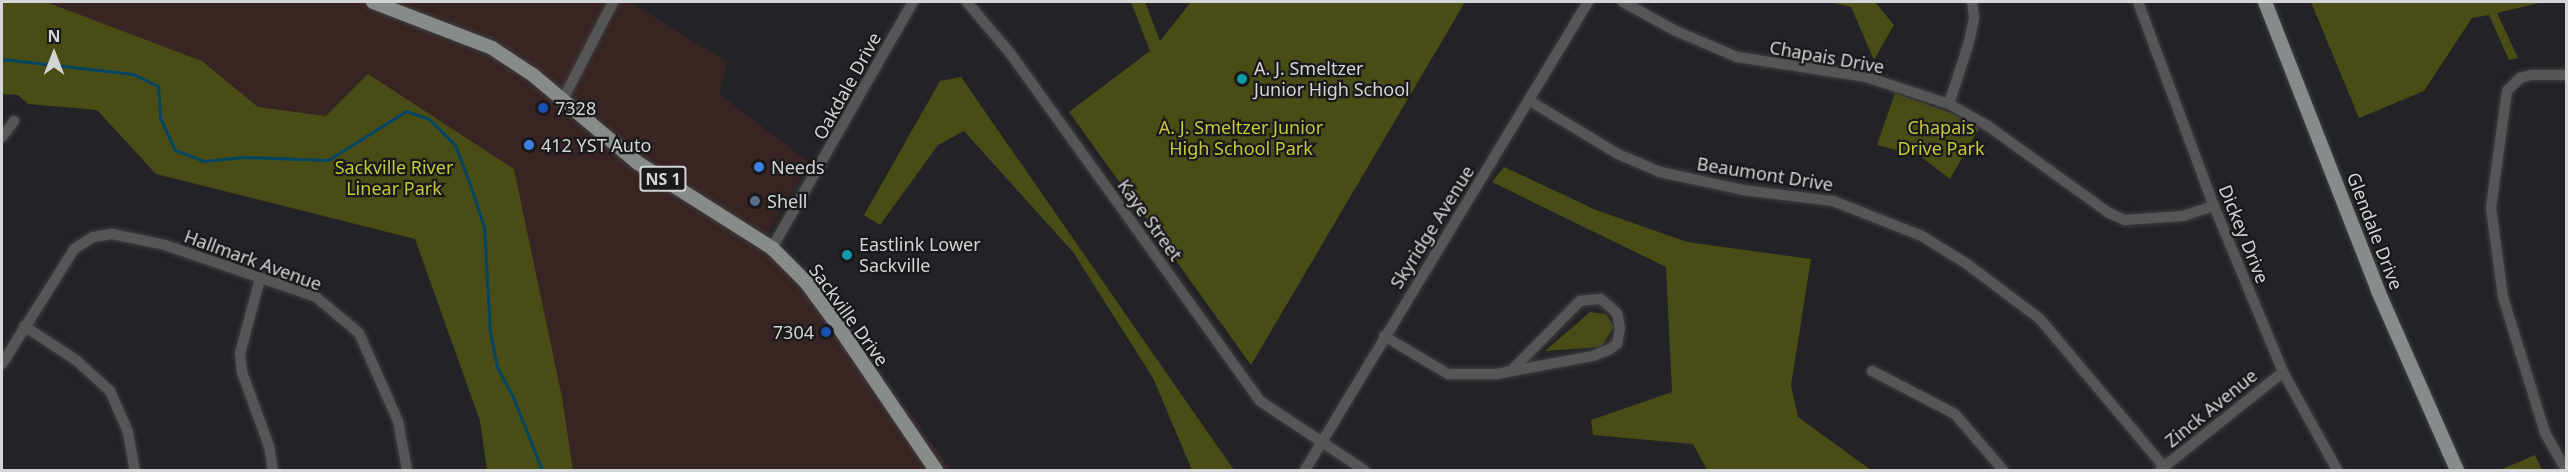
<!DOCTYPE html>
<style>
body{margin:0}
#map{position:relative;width:2568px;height:472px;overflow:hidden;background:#222326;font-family:"Noto Sans",sans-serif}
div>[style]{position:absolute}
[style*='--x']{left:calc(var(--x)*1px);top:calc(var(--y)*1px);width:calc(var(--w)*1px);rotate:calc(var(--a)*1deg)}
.commercial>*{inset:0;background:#382422}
.green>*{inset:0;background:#4a4c16}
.stream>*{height:3px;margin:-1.5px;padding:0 1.5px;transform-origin:1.5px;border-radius:1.5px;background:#034663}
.roads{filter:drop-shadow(0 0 2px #3e3f42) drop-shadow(0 0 2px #3e3f42)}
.minor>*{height:10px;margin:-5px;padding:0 5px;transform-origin:5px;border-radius:5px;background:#555757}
.major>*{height:14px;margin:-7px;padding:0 7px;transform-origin:7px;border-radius:7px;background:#878b8a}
.dots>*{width:16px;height:16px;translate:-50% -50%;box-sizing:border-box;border:3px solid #19191c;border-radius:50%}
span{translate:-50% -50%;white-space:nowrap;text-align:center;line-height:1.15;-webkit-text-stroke:4.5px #19191c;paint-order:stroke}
.shield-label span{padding:2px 4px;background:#19191c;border:2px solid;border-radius:4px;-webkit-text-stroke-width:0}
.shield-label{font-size:16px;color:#d4d5d6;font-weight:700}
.street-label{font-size:18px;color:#d4d5d6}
.poi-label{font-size:18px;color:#d4d5d6}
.left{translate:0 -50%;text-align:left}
.right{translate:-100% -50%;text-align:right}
.park-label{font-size:18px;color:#c6c939}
.frame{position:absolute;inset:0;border:3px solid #d4d5d6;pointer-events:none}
.north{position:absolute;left:24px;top:24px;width:60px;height:60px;-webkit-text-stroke:4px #19191c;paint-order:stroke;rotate:0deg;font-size:16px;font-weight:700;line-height:24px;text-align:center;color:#d4d5d6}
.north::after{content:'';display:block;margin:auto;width:21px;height:27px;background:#d4d5d6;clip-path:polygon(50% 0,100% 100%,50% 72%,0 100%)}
</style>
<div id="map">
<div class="commercial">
<i style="clip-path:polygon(46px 2px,630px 2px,727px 62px,719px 94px,810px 163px,764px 240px,830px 302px,951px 470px,573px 470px,562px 397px,514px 169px,326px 116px,258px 107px,202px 61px)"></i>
</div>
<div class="green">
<i style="clip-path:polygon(46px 2px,202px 61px,258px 107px,326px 116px,368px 74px,514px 169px,562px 397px,573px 470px,487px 470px,480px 421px,415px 239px,156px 174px,97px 110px,28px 104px,18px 95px,2px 94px,2px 3px)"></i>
<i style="clip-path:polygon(1131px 2px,1145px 2px,1160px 41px,1191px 2px,1465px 2px,1251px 365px,1069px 112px,1150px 51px)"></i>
<i style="clip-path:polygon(1831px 2px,1875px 2px,1894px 25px,1874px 60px,1851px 7px)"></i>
<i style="clip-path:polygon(2311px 2px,2543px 2px,2497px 13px,2518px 58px,2509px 60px,2489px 15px,2472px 18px,2424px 91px,2359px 118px)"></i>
<i style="clip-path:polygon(961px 77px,1174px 384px,1234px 470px,1192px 470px,1153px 378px,1073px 252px,964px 131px,938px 145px,880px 225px,864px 215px,940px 81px)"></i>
<i style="clip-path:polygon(1895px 93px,1954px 114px,1979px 128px,1950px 179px,1920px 156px,1877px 145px)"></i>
<i style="clip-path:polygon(1504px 167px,1596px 210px,1687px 242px,1811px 259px,1791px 385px,1798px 417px,1871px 470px,1707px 470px,1693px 444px,1593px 435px,1591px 420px,1672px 392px,1666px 267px,1492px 182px)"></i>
<i style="clip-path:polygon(1590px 312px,1606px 314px,1614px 327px,1601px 347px,1545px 351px)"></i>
<i style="clip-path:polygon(2535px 455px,2542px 470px,2500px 470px)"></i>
</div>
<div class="stream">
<i style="--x:2;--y:59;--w:132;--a:6.5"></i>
<i style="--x:133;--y:74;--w:28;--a:26"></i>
<i style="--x:158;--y:86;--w:32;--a:86"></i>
<i style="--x:160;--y:118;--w:35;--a:65"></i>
<i style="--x:175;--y:150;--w:31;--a:21"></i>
<i style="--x:204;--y:161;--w:40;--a:-5.7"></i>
<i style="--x:244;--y:157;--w:84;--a:2"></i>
<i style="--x:328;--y:160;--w:92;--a:-32.1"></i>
<i style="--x:406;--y:111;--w:24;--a:19"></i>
<i style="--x:429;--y:119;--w:37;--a:45"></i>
<i style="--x:455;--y:145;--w:45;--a:69.1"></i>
<i style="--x:471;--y:187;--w:42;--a:72"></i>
<i style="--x:484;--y:227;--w:104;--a:86.7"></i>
<i style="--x:490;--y:331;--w:37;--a:79"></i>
<i style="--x:497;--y:367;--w:34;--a:62"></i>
<i style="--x:513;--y:397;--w:79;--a:68.3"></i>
</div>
<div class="roads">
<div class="minor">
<i style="--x:967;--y:2;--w:67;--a:49.9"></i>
<i style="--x:1010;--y:53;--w:428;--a:54.3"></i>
<i style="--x:1260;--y:401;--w:125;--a:33.6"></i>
<i style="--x:1623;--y:2;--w:60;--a:28.7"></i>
<i style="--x:1676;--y:31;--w:66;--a:23.1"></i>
<i style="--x:1737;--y:57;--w:131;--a:8.8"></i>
<i style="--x:1866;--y:77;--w:87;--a:18"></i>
<i style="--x:1949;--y:104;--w:45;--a:29.4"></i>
<i style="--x:1988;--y:126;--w:149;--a:35.7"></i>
<i style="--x:2109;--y:213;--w:17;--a:24"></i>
<i style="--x:2125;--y:220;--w:58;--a:-3.9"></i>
<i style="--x:2183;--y:216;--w:33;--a:-18"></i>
<i style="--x:2138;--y:2;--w:218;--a:69.6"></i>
<i style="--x:2214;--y:206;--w:180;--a:67.4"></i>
<i style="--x:2283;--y:372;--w:112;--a:61.1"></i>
<i style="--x:2566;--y:75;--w:35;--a:180"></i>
<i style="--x:2531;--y:75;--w:11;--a:165"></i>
<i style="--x:2520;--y:78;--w:18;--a:135"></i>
<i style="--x:2507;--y:91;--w:118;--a:97.8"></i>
<i style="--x:2491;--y:208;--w:90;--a:82.3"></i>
<i style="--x:2503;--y:297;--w:142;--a:72.8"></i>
<i style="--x:2545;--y:433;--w:43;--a:60.4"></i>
<i style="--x:562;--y:101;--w:111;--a:-62.7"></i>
<i style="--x:1530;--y:101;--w:103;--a:31.1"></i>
<i style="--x:1618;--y:154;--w:46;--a:23.2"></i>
<i style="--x:1660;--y:172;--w:85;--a:12.2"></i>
<i style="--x:1743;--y:190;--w:91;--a:7"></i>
<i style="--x:1833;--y:201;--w:96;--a:21.5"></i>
<i style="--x:1922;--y:236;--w:53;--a:31.9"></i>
<i style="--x:1967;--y:264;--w:91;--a:37"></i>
<i style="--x:2040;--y:319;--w:193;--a:50"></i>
<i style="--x:1949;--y:104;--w:65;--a:-72.1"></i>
<i style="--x:1969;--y:42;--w:25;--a:-78"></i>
<i style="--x:1974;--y:18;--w:16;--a:-97"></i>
<i style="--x:2;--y:137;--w:20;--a:-53"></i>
<i style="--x:772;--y:248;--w:284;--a:-60.2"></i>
<i style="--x:260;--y:279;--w:77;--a:105.1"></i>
<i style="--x:240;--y:353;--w:19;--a:84"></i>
<i style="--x:242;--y:372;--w:79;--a:70"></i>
<i style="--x:269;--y:446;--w:24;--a:81"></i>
<i style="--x:24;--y:326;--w:62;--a:33.2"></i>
<i style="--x:76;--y:360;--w:46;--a:42.4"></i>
<i style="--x:110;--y:391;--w:45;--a:66.3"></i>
<i style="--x:128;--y:432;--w:39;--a:80"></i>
<i style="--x:1384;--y:336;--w:74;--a:30.7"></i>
<i style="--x:1448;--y:374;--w:48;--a:0"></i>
<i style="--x:1496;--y:374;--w:99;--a:-10.5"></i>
<i style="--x:1593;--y:356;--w:18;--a:-22"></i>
<i style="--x:1610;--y:349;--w:9;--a:-36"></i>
<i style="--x:1617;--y:344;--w:16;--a:-79"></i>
<i style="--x:1620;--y:328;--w:15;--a:-101"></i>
<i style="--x:1617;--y:313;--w:21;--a:-139"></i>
<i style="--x:1601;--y:299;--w:21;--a:175"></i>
<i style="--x:1580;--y:301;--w:94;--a:134.6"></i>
<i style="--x:2;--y:364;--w:136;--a:-57.9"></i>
<i style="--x:74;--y:249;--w:22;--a:-32"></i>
<i style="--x:93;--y:237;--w:19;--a:-9"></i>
<i style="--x:112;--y:234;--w:54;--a:11.7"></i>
<i style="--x:165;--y:245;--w:160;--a:19"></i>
<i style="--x:316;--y:297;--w:56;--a:39.9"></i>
<i style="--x:359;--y:333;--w:96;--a:66.1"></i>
<i style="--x:398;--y:421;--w:50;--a:79.6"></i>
<i style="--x:1872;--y:371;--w:93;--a:27.4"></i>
<i style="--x:1955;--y:414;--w:74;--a:49.4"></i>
<i style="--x:1305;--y:470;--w:547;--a:-58.84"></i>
<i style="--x:2160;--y:470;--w:157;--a:-38.5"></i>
</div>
<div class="major">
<i style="--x:373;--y:2;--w:128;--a:21.1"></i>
<i style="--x:492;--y:48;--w:49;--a:33.4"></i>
<i style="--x:533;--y:75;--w:137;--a:40"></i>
<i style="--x:638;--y:163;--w:159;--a:32.4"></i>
<i style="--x:772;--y:248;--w:48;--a:45"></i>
<i style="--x:806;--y:282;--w:51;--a:53.8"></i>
<i style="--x:836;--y:323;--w:178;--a:55.8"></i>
<i style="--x:2265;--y:2;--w:310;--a:68.6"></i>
<i style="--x:2378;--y:291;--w:196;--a:66.2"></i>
</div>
</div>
<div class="dots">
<i style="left:1242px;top:79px;background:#0f9aa8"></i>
<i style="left:543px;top:108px;background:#1a4fb4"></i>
<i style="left:529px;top:145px;background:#3f7fe0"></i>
<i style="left:759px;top:167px;background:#3f7fe0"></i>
<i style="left:755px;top:201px;background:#5c6f8a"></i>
<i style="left:847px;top:255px;background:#0f9aa8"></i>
<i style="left:826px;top:332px;background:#1a4fb4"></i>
</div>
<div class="shield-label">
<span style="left:663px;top:179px">NS 1</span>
</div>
<div class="street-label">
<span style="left:1827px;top:57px;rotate:10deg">Chapais Drive</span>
<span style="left:847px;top:86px;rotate:-61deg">Oakdale Drive</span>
<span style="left:1765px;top:174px;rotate:9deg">Beaumont Drive</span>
<span style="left:1150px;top:220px;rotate:54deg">Kaye Street</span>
<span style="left:1432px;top:227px;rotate:-58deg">Skyridge Avenue</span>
<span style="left:2375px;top:231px;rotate:69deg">Glendale Drive</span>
<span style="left:2244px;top:234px;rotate:68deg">Dickey Drive</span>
<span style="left:253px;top:260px;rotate:20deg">Hallmark Avenue</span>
<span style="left:849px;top:315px;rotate:54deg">Sackville Drive</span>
<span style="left:2211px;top:408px;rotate:-39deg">Zinck Avenue</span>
</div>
<div class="poi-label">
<span class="left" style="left:1254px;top:79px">A. J. Smeltzer<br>Junior High School</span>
<span class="left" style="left:555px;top:108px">7328</span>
<span class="left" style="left:541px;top:145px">412 YST Auto</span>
<span class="left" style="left:771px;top:167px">Needs</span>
<span class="left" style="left:767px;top:201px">Shell</span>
<span class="left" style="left:859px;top:255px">Eastlink Lower<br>Sackville</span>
<span class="right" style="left:814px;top:332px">7304</span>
</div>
<div class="park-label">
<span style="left:1241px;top:138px">A. J. Smeltzer Junior<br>High School Park</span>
<span style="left:1941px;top:138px">Chapais<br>Drive Park</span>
<span style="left:394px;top:178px">Sackville River<br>Linear Park</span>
</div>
<div class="frame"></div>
<div class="north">N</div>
</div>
